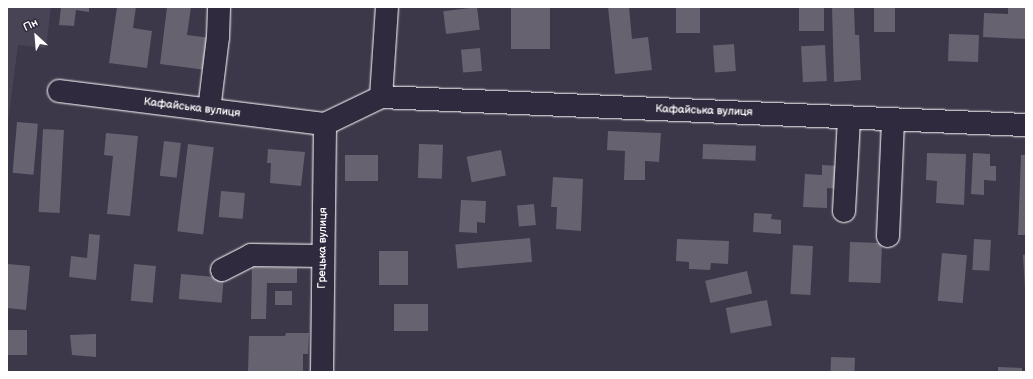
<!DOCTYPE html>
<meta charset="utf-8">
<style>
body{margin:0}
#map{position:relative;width:1033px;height:379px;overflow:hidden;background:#3c3749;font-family:"Balsamiq Sans",sans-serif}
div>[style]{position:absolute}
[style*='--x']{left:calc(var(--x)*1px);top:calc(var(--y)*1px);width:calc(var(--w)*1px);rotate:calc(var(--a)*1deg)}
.built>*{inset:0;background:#494455}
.building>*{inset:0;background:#666270;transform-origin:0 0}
.roads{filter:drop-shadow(0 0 1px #fff) drop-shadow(0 0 1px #fff)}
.minor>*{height:22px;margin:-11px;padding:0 11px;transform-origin:11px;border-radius:11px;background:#2f2a3d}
span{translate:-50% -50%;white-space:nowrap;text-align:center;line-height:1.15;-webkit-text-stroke:3px #2f2a3d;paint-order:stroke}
.street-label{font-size:11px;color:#fff}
.frame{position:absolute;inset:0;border:8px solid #fff;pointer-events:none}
.north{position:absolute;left:16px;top:16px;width:40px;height:40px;-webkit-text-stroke:3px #2f2a3d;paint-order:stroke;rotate:334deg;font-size:11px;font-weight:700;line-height:16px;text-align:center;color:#fff}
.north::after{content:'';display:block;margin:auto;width:14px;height:18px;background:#fff;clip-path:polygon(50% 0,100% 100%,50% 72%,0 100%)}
</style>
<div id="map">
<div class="built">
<i style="clip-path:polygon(7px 7px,51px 7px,46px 48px,18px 45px,7px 129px)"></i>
</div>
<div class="building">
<i style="clip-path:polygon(61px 7px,89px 7px,89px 12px,76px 10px,74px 26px,59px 25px)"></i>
<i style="clip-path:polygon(117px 7px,136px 7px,133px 28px,152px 31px,147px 68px,109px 63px)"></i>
<i style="clip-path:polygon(167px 7px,191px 7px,187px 35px,211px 38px,206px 70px,160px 64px)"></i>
<i style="left:477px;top:7px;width:23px;height:34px;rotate:83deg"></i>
<i style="left:511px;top:7px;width:39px;height:42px"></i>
<i style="clip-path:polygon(608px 7px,629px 7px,632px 39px,648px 37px,652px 70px,615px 74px)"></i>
<i style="left:676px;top:7px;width:24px;height:26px"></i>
<i style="left:799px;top:7px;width:25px;height:24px"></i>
<i style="clip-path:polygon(832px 7px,854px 7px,855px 35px,859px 35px,861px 80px,834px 82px)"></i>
<i style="left:874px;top:7px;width:21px;height:25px"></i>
<i style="clip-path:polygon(1008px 7px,1026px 7px,1026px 39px,983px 37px,984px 13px,1008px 14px)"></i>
<i style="left:949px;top:34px;width:30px;height:27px;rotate:2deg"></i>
<i style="left:734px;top:44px;width:27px;height:21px;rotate:86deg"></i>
<i style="left:825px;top:45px;width:36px;height:24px;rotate:87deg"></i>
<i style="left:480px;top:48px;width:23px;height:19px;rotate:85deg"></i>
<i style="left:17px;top:122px;width:21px;height:51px;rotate:5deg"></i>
<i style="left:43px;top:129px;width:21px;height:83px;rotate:3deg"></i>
<i style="clip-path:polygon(608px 131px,661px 133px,659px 162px,645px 161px,645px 180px,624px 180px,625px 151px,607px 150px)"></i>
<i style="clip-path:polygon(106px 133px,138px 136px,130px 216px,107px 214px,113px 156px,104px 155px)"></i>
<i style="left:164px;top:141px;width:17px;height:35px;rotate:7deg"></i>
<i style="left:188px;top:144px;width:26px;height:88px;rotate:7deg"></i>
<i style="left:419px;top:144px;width:24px;height:34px;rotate:2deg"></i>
<i style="left:703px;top:144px;width:53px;height:15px;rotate:2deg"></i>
<i style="clip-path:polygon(268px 149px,305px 152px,301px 186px,270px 183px,271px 163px,267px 163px)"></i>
<i style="left:501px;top:150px;width:26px;height:35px;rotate:79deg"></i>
<i style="clip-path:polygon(927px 153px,966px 154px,964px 205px,936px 203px,937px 181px,926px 180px)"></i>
<i style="clip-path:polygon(973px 153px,990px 154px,990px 166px,996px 166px,996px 181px,984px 180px,984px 195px,971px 194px)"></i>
<i style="left:345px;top:155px;width:33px;height:26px"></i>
<i style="clip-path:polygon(1021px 155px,1026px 155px,1026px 235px,1018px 235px)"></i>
<i style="clip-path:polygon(822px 165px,840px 166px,839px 189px,827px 188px,827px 208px,803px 207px,805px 174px,822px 175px)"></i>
<i style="clip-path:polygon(553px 177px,583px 179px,581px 231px,556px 229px,557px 207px,551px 207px)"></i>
<i style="left:221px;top:191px;width:24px;height:26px;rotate:5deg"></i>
<i style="clip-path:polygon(461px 200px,486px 201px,485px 223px,477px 222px,477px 233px,459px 232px)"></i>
<i style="left:534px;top:204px;width:21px;height:17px;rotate:85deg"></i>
<i style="clip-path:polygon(754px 213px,772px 214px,771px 219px,781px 220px,781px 234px,753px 232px)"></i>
<i style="clip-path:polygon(89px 234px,100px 235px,96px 280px,69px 277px,71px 256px,87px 258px)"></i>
<i style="left:530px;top:238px;width:24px;height:75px;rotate:85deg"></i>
<i style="clip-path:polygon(677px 239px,729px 241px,728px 264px,711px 263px,710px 270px,689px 269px,689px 262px,676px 261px)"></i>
<i style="left:974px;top:239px;width:17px;height:31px;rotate:3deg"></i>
<i style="left:850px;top:242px;width:32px;height:40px;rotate:2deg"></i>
<i style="left:793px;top:245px;width:20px;height:49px;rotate:3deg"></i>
<i style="left:379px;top:251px;width:29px;height:34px"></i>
<i style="left:942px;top:253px;width:25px;height:48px;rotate:5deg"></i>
<i style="clip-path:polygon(1026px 254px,1026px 290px,1025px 290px,1023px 255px)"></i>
<i style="clip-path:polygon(8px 264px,30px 266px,26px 310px,7px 308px)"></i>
<i style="left:134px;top:264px;width:22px;height:37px;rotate:5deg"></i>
<i style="clip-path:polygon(252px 267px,297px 268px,297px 283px,267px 283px,266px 319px,251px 319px)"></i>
<i style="left:747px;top:271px;width:23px;height:43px;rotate:77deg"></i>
<i style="left:181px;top:274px;width:43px;height:25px;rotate:5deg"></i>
<i style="left:275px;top:291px;width:17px;height:14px"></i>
<i style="left:767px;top:300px;width:26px;height:42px;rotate:79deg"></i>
<i style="left:394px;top:304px;width:34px;height:27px"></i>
<i style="left:7px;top:330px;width:20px;height:25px"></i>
<i style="clip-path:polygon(286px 333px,309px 333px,308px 354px,303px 354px,303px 372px,248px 372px,249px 336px,285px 336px)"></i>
<i style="clip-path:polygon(96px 334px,96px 357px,72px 355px,70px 335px)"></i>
<i style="left:831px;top:357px;width:24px;height:15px;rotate:2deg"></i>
<i style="clip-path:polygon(998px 367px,1022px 368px,1022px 372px,998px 372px)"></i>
</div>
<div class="roads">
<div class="minor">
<i style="--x:59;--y:91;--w:268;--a:7.1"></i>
<i style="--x:381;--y:97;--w:90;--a:-86.2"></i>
<i style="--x:209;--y:110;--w:74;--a:-83"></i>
<i style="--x:218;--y:37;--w:30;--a:-88"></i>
<i style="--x:325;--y:124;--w:62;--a:-25.7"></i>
<i style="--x:381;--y:97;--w:646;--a:2.49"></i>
<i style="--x:844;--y:211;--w:93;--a:-86.9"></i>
<i style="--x:888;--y:236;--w:116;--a:-87.5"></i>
<i style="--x:222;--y:270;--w:33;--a:-27"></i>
<i style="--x:251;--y:255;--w:72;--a:0.8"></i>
<i style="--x:322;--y:372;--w:248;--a:-89.3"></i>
</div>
</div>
<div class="street-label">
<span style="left:192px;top:108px;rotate:7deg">Кафайська вулиця</span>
<span style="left:704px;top:111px;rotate:2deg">Кафайська вулиця</span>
<span style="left:323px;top:248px;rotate:-89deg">Грецька вулиця</span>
</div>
<div class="frame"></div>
<div class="north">Пн</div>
</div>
